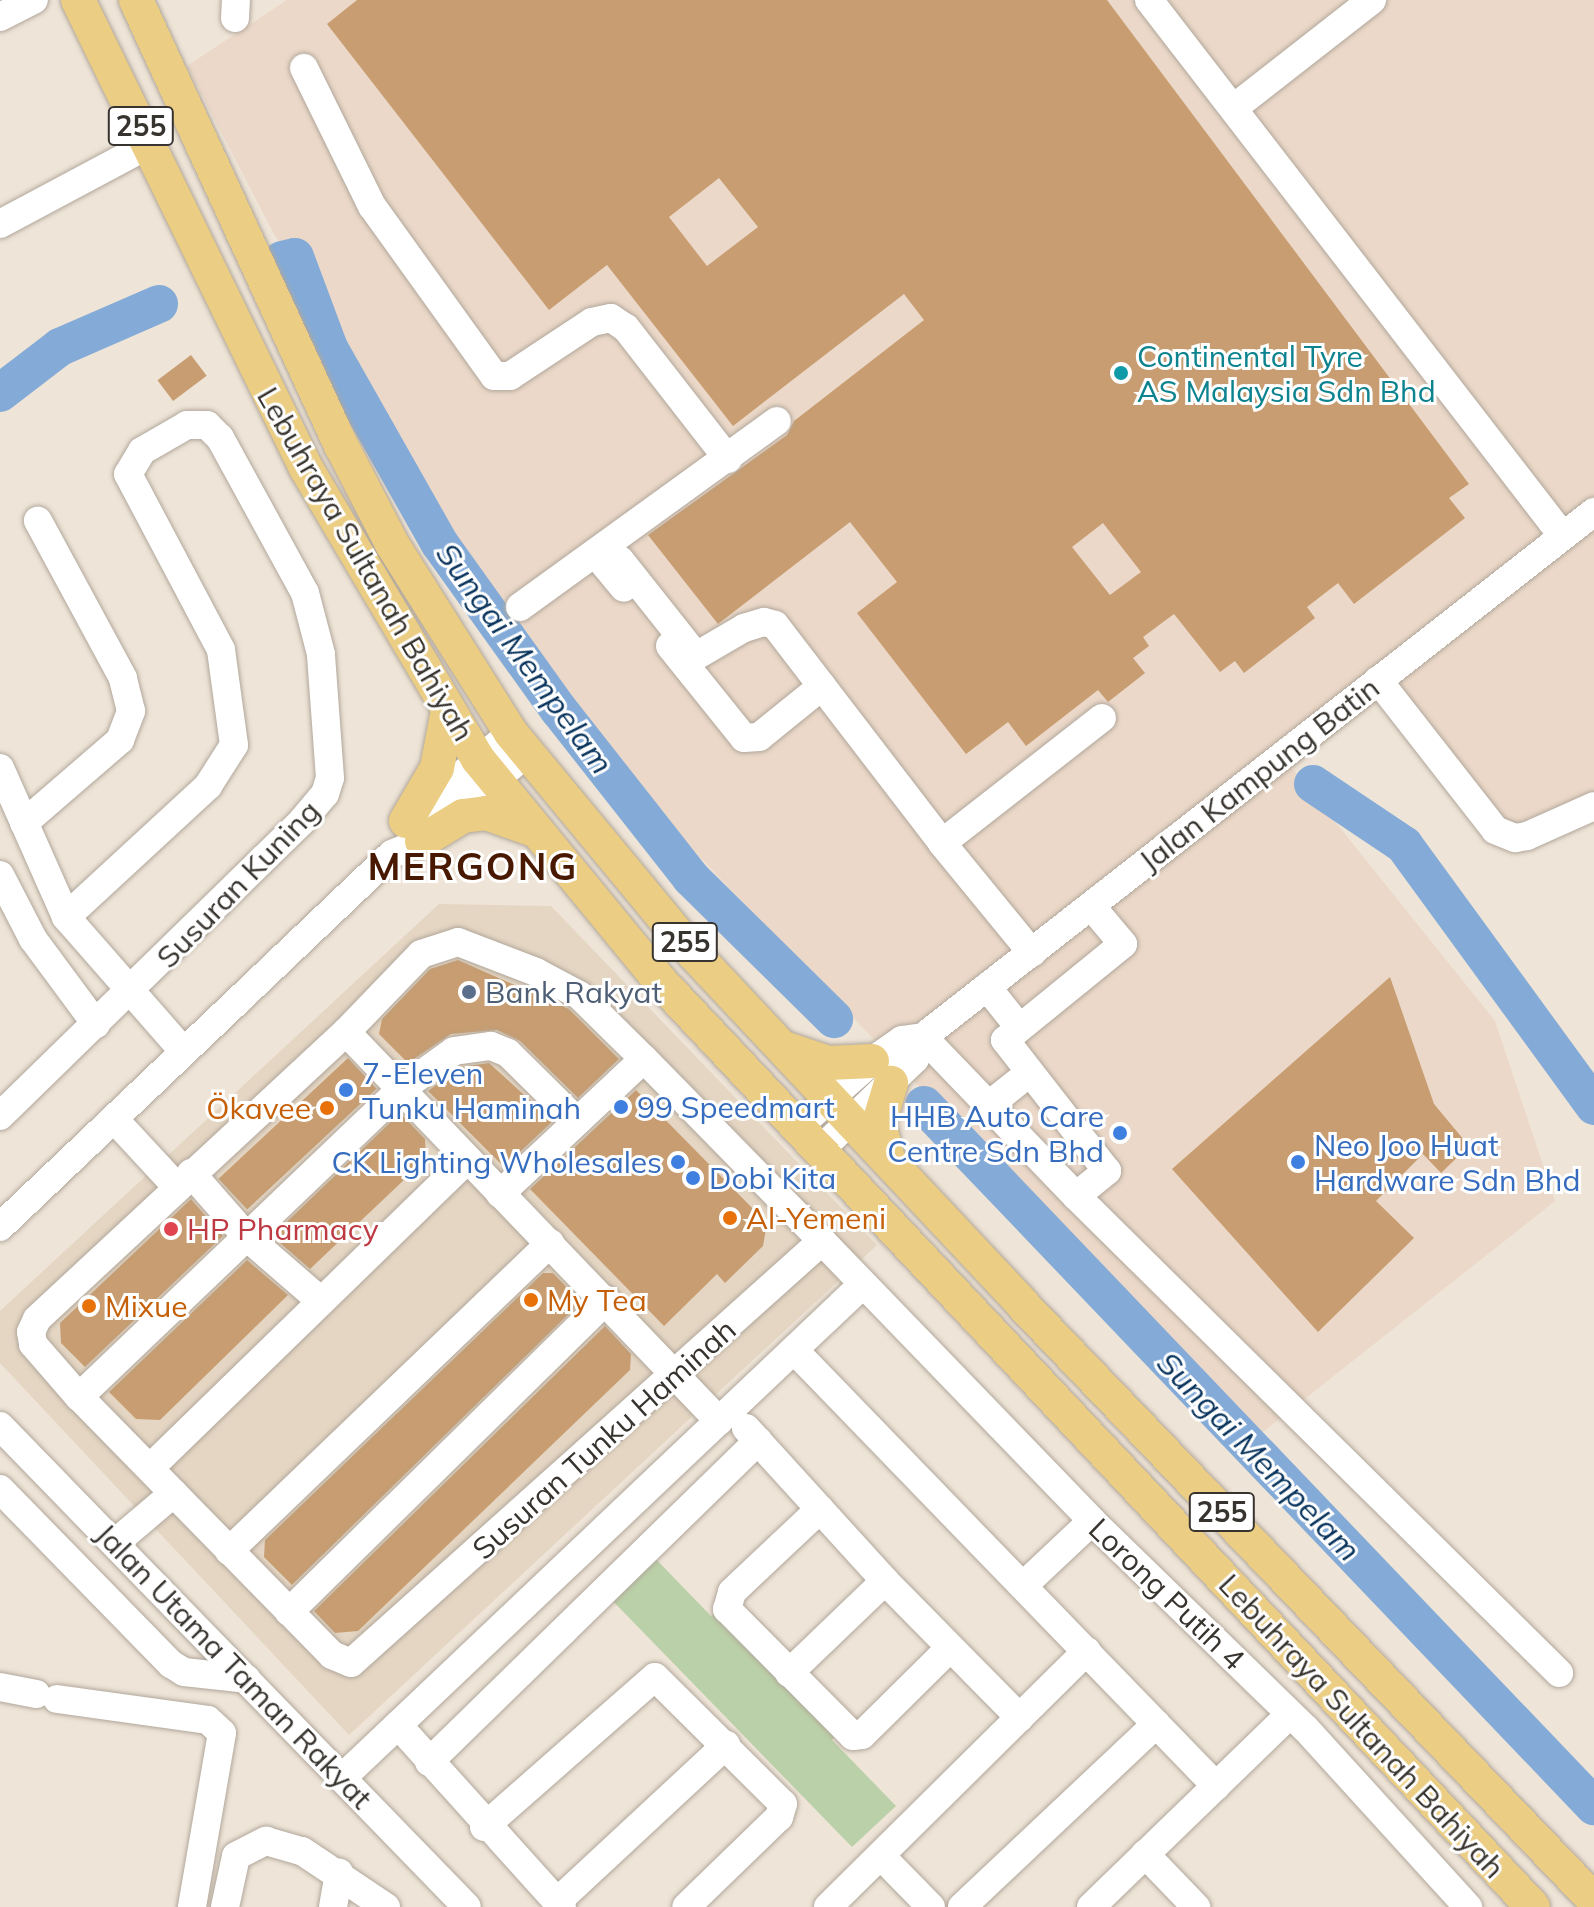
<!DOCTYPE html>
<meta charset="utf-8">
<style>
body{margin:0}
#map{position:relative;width:1594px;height:1907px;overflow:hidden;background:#eee4d7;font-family:Mulish,sans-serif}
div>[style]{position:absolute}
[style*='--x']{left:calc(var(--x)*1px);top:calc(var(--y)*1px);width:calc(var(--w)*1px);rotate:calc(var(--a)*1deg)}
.built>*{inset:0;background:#e5d6c3}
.industrial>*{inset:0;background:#ebd8c8}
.green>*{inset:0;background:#bad0a8}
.river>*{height:38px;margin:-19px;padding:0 19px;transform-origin:19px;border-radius:19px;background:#84abd7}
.building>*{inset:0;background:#c79d71;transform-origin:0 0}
.roads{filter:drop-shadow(0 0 2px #b1a79b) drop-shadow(0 0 2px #b1a79b)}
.minor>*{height:28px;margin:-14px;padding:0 14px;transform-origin:14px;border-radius:14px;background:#fff}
.major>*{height:34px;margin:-17px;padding:0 17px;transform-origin:17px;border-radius:17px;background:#ebcd83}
.dots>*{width:22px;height:22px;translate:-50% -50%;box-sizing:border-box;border:4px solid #fff;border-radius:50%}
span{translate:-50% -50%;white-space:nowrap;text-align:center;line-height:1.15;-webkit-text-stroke:6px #fff;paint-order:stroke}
.shield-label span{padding:2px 6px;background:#fff;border:2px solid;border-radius:6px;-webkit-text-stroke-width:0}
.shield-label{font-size:28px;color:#37332e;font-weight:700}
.culture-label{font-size:30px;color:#0d838f}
.left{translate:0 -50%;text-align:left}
.street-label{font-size:30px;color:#37332e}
.service-label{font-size:30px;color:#4e5e75}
.shop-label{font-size:30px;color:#366cbe}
.right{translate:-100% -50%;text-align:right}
.food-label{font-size:30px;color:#c56008}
.health-label{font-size:30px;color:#be3a42}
.water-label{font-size:32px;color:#07325b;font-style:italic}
.district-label{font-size:38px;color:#481900;font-weight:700;letter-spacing:2px}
</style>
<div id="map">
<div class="built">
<i style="clip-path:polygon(439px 904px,551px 906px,877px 1245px,349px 1735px,0 1363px,0 1311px)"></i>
</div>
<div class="industrial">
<i style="clip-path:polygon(287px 0,1594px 0,1594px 794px,1515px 824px,1503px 823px,1394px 687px,1292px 768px,1495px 1021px,1555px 1201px,1255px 1438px,694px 851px,517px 629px,434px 505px,314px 285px,275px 236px,187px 66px)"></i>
</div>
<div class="green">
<i style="clip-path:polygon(649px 1552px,711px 1616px,719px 1610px,838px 1733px,832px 1740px,896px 1806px,852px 1847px,606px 1594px)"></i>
</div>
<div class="river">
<i style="--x:282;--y:260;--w:13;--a:-13"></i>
<i style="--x:295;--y:257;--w:97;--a:69.5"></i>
<i style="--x:329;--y:348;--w:225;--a:60.5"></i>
<i style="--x:440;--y:544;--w:204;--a:54.4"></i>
<i style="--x:559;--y:710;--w:214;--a:51.8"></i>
<i style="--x:691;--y:878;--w:201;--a:44.6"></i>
<i style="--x:0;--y:393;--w:76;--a:-37.5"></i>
<i style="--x:60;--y:347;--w:108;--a:-23.5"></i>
<i style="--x:1313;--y:784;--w:110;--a:33.8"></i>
<i style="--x:1404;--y:845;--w:323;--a:53.9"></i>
<i style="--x:924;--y:1105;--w:970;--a:46.3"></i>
</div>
<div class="building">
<i style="clip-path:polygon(evenodd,357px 0,1107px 0,1469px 484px,1449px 498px,1465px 518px,1354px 604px,1338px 583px,1307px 607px,1315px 618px,1244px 673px,1235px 661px,1220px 672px,1174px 614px,1143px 637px,1149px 646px,1133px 658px,1145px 673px,1108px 702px,1098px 690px,1026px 746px,1008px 722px,966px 754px,857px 613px,897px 582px,850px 522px,718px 624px,648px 535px,787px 435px,794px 421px,924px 320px,904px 294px,733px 426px,607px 265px,549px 310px,327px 24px,357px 0,719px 178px,758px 227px,707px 266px,669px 217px,719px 178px,357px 0,1103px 523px,1141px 572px,1110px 595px,1072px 547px,1103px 523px)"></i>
<i style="left:191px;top:355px;width:26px;height:42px;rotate:53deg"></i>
<i style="clip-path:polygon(458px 960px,569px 1009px,619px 1059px,578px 1098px,520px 1041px,497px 1030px,451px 1034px,408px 1063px,379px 1034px,382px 1019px,430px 969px)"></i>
<i style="clip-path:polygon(1390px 977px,1434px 1104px,1469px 1146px,1441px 1173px,1423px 1154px,1376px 1201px,1414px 1238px,1318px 1332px,1172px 1169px)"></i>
<i style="left:348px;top:1058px;width:42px;height:177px;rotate:47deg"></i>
<i style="clip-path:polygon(489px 1063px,553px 1121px,504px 1167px,428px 1091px,460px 1067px)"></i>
<i style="clip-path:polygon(636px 1090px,767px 1223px,763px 1246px,725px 1283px,717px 1274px,664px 1326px,530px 1189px)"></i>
<i style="clip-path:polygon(400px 1113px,425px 1139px,426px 1159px,310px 1269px,272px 1236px)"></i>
<i style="clip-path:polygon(191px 1199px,223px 1236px,85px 1367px,61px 1343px,60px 1323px)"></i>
<i style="clip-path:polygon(247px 1260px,288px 1295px,160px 1420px,136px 1419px,109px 1392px)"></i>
<i style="clip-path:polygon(543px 1273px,553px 1273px,581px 1302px,292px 1585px,264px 1557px,265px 1540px)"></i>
<i style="clip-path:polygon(605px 1326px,631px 1354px,630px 1370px,358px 1631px,335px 1633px,314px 1611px)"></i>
</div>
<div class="roads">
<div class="minor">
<i style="--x:1149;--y:0;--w:676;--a:52.33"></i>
<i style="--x:0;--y:17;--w:38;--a:-27"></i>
<i style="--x:235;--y:18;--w:18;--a:-87"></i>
<i style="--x:304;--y:68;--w:154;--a:63.8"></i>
<i style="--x:372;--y:206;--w:209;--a:54.3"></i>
<i style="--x:494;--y:376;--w:16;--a:0"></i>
<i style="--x:510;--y:376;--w:98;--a:-33.4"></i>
<i style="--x:592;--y:322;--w:19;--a:-12"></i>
<i style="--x:611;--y:318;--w:18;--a:34"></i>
<i style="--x:626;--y:328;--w:166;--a:52.1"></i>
<i style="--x:1235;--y:107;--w:174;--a:-38"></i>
<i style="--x:0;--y:224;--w:170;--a:-28.1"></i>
<i style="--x:595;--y:553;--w:45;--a:50.4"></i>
<i style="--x:620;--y:560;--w:122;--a:51.6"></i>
<i style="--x:696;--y:656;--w:56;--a:-30.3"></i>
<i style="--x:744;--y:628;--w:21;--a:-17"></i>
<i style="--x:764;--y:622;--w:11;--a:15"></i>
<i style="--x:775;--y:625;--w:275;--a:52.5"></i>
<i style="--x:520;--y:607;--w:317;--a:-35.9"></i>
<i style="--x:670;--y:646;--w:118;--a:51.2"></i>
<i style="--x:744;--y:738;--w:15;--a:-4"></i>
<i style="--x:759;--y:737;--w:81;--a:-39"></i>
<i style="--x:1378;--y:680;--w:190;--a:52"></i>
<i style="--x:1495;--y:830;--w:22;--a:22"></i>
<i style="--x:1515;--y:838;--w:12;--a:-9"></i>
<i style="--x:1527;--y:836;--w:73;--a:-24.1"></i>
<i style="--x:0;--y:768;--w:163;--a:66.1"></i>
<i style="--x:66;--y:917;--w:179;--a:48.8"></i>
<i style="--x:416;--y:813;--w:124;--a:-40.1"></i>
<i style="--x:24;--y:823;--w:127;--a:-40.8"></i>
<i style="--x:120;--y:740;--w:31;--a:-69"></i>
<i style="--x:131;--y:711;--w:34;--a:-104"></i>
<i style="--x:123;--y:678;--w:179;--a:-118.4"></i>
<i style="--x:0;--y:875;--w:72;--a:62.7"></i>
<i style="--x:33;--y:939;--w:106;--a:53.5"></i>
<i style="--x:1032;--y:953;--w:142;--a:-129.3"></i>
<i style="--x:942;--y:843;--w:203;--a:-38"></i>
<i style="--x:987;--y:987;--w:50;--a:51.5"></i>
<i style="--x:346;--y:1032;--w:539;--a:46.2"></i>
<i style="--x:923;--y:1037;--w:221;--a:46.1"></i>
<i style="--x:1076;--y:1196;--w:679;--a:44.64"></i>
<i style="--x:989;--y:1105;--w:50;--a:-38.5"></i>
<i style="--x:0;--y:1116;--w:422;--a:-44.3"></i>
<i style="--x:302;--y:821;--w:35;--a:-50"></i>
<i style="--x:325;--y:794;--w:17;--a:-73"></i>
<i style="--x:330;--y:778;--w:124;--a:-94.2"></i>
<i style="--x:321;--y:654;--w:63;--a:-104.7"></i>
<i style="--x:305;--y:593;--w:177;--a:-118.7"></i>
<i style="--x:220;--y:438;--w:18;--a:-135"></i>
<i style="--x:207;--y:425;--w:20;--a:180"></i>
<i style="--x:187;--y:425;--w:52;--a:150"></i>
<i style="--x:142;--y:451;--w:27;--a:121"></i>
<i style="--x:128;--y:474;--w:199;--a:62.1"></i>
<i style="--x:221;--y:650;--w:96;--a:82.2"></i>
<i style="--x:234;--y:745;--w:49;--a:122.4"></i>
<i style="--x:208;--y:786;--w:193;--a:137.3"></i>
<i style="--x:114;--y:1119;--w:93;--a:47.2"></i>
<i style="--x:799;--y:1126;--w:98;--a:-41.7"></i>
<i style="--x:872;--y:1061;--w:37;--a:-35"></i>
<i style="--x:902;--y:1040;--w:21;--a:-8"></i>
<i style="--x:923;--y:1037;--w:852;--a:-38.04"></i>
<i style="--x:821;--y:1149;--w:130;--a:-43.8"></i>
<i style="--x:915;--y:1059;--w:23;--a:-70"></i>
<i style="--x:191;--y:1173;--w:85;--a:48.8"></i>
<i style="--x:247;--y:1237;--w:98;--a:40.9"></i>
<i style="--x:500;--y:1194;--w:197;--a:-43.2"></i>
<i style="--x:1076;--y:1196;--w:40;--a:-39"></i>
<i style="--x:1107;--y:1171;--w:166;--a:-127.9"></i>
<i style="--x:1005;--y:1040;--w:152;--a:-39.1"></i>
<i style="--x:1123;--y:944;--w:48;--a:-130"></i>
<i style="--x:0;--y:1227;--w:541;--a:-43.58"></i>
<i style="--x:392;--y:854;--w:33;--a:-23"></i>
<i style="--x:422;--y:841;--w:137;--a:-40"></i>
<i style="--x:822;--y:1241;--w:632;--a:138.14"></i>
<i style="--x:351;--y:1663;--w:21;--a:-157"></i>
<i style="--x:332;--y:1655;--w:361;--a:-134.4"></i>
<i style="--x:79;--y:1397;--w:70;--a:-131"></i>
<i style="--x:33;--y:1344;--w:12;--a:-99"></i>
<i style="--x:31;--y:1332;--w:14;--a:-65"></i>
<i style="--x:37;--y:1319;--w:422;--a:-42.9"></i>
<i style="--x:346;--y:1032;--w:108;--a:-46.1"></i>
<i style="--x:421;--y:954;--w:39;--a:-18"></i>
<i style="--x:458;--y:942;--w:84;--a:21"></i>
<i style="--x:536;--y:972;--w:49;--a:28.1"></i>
<i style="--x:579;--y:995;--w:91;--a:44.6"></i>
<i style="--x:644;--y:1059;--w:255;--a:45.6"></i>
<i style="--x:822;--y:1241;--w:389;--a:46"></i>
<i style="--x:1092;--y:1521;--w:298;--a:44.2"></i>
<i style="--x:1306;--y:1729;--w:241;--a:47.7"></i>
<i style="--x:794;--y:1350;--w:607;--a:45.93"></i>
<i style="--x:79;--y:1397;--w:446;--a:-43.7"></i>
<i style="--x:401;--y:1089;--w:65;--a:-35.6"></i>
<i style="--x:454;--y:1051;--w:37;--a:-8"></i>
<i style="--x:491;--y:1046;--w:18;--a:22"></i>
<i style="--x:508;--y:1053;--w:97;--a:44.6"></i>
<i style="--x:0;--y:1426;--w:670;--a:45.85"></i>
<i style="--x:746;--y:1428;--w:207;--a:47.7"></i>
<i style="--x:885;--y:1581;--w:192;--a:45.4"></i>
<i style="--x:150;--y:1468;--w:442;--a:-44.2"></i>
<i style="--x:0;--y:1489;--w:245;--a:45.7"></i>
<i style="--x:171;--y:1664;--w:15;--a:32"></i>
<i style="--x:184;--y:1672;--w:63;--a:6.3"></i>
<i style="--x:820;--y:1509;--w:121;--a:136.7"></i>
<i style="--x:732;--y:1592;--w:18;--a:106"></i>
<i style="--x:727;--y:1609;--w:179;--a:45.2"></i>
<i style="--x:853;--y:1736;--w:9;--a:-6"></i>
<i style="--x:862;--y:1735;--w:124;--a:-44.7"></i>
<i style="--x:115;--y:1543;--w:77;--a:-40.3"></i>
<i style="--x:229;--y:1551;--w:445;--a:-43.8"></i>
<i style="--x:1024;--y:1585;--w:93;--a:-43.3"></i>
<i style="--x:289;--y:1612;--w:445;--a:-44.5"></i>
<i style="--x:789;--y:1673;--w:133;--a:-43.8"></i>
<i style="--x:0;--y:1687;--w:37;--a:11"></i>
<i style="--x:57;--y:1699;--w:152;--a:7.9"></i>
<i style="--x:208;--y:1720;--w:19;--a:43"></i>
<i style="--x:222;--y:1733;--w:177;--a:99.8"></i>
<i style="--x:398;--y:1725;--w:245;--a:48"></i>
<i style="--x:429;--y:1762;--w:460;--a:-44.3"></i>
<i style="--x:342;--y:1778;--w:717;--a:-43.47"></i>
<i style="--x:484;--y:1827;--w:227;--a:-41.3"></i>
<i style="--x:655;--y:1677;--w:180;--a:44.8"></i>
<i style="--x:783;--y:1804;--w:14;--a:107"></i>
<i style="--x:779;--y:1817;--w:129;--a:135.9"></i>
<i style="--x:1145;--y:1854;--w:74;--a:46.1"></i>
<i style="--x:882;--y:1857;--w:70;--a:45.6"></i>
<i style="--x:557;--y:1902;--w:231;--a:-42.9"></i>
<i style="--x:225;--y:1907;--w:52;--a:-77.8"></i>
<i style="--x:236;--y:1856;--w:34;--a:-27"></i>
<i style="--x:266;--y:1841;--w:37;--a:16"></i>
<i style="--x:302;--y:1851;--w:101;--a:33.7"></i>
<i style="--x:333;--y:1907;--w:35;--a:-80"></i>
<i style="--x:828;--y:1907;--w:364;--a:-44.7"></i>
<i style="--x:962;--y:1907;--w:267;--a:-43.3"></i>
<i style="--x:1091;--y:1907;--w:277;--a:-44.1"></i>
</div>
<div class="major">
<i style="--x:78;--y:0;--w:521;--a:64.03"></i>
<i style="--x:306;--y:468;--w:338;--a:59.4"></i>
<i style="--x:478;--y:759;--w:288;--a:50.6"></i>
<i style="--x:661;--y:982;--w:1271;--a:46.69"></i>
<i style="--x:136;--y:0;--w:492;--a:65.3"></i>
<i style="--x:342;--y:447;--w:109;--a:62.7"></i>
<i style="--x:392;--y:544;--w:223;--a:57.8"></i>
<i style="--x:511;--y:733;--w:287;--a:50.4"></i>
<i style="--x:694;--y:954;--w:482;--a:46.8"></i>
<i style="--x:1024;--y:1306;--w:823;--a:46.18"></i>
<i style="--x:406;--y:821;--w:61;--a:-59.7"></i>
<i style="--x:437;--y:768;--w:58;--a:-79.1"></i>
<i style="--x:422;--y:841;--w:48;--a:-31.4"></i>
<i style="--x:463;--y:816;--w:23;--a:-7"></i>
<i style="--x:486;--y:813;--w:48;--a:19.6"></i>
<i style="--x:787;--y:1049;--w:43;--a:18.9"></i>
<i style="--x:828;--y:1063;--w:44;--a:-2.6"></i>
<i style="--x:888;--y:1159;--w:37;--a:-104"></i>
<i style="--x:879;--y:1123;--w:42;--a:-73.3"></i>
</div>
</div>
<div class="dots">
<i style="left:1121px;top:373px;background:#0f9aa8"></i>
<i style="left:469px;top:992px;background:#5c6f8a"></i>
<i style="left:346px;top:1090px;background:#3f7fe0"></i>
<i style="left:621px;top:1107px;background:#3f7fe0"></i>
<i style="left:327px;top:1108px;background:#e8710a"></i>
<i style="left:1120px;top:1133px;background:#3f7fe0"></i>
<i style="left:678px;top:1162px;background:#3f7fe0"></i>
<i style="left:1298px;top:1162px;background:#3f7fe0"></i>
<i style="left:693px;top:1178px;background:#3f7fe0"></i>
<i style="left:730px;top:1218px;background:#e8710a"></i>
<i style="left:171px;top:1229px;background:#e0444e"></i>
<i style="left:531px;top:1300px;background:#e8710a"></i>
<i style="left:89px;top:1306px;background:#e8710a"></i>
</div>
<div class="shield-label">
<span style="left:141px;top:126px">255</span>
<span style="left:685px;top:942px">255</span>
<span style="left:1222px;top:1512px">255</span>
</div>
<div class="culture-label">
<span class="left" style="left:1137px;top:373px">Continental Tyre<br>AS Malaysia Sdn Bhd</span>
</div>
<div class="street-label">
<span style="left:366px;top:564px;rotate:60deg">Lebuhraya Sultanah Bahiyah</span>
<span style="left:1259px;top:774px;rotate:-38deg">Jalan Kampung Batin</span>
<span style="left:238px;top:884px;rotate:-46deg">Susuran Kuning</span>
<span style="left:604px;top:1439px;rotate:-42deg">Susuran Tunku Haminah</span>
<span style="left:1167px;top:1594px;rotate:44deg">Lorong Putih 4</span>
<span style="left:234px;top:1666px;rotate:46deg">Jalan Utama Taman Rakyat</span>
<span style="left:1362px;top:1726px;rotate:47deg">Lebuhraya Sultanah Bahiyah</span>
</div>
<div class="service-label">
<span class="left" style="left:485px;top:992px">Bank Rakyat</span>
</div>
<div class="shop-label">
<span class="left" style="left:362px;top:1090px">7-Eleven<br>Tunku Haminah</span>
<span class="left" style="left:637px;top:1107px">99 Speedmart</span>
<span class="right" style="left:1104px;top:1133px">HHB Auto Care<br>Centre Sdn Bhd</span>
<span class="left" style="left:1314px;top:1162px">Neo Joo Huat<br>Hardware Sdn Bhd</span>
<span class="right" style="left:662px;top:1162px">CK Lighting Wholesales</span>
<span class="left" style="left:709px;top:1178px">Dobi Kita</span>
</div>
<div class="food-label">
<span class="right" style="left:311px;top:1108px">Ökavee</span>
<span class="left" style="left:746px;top:1218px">Al-Yemeni</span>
<span class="left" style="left:547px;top:1300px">My Tea</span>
<span class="left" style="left:105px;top:1306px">Mixue</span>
</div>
<div class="health-label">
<span class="left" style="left:187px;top:1229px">HP Pharmacy</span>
</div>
<div class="water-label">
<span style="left:525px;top:658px;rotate:54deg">Sungai Mempelam</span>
<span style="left:1259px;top:1456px;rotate:46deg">Sungai Mempelam</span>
</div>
<div class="district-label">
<span style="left:473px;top:867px">MERGONG</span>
</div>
</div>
